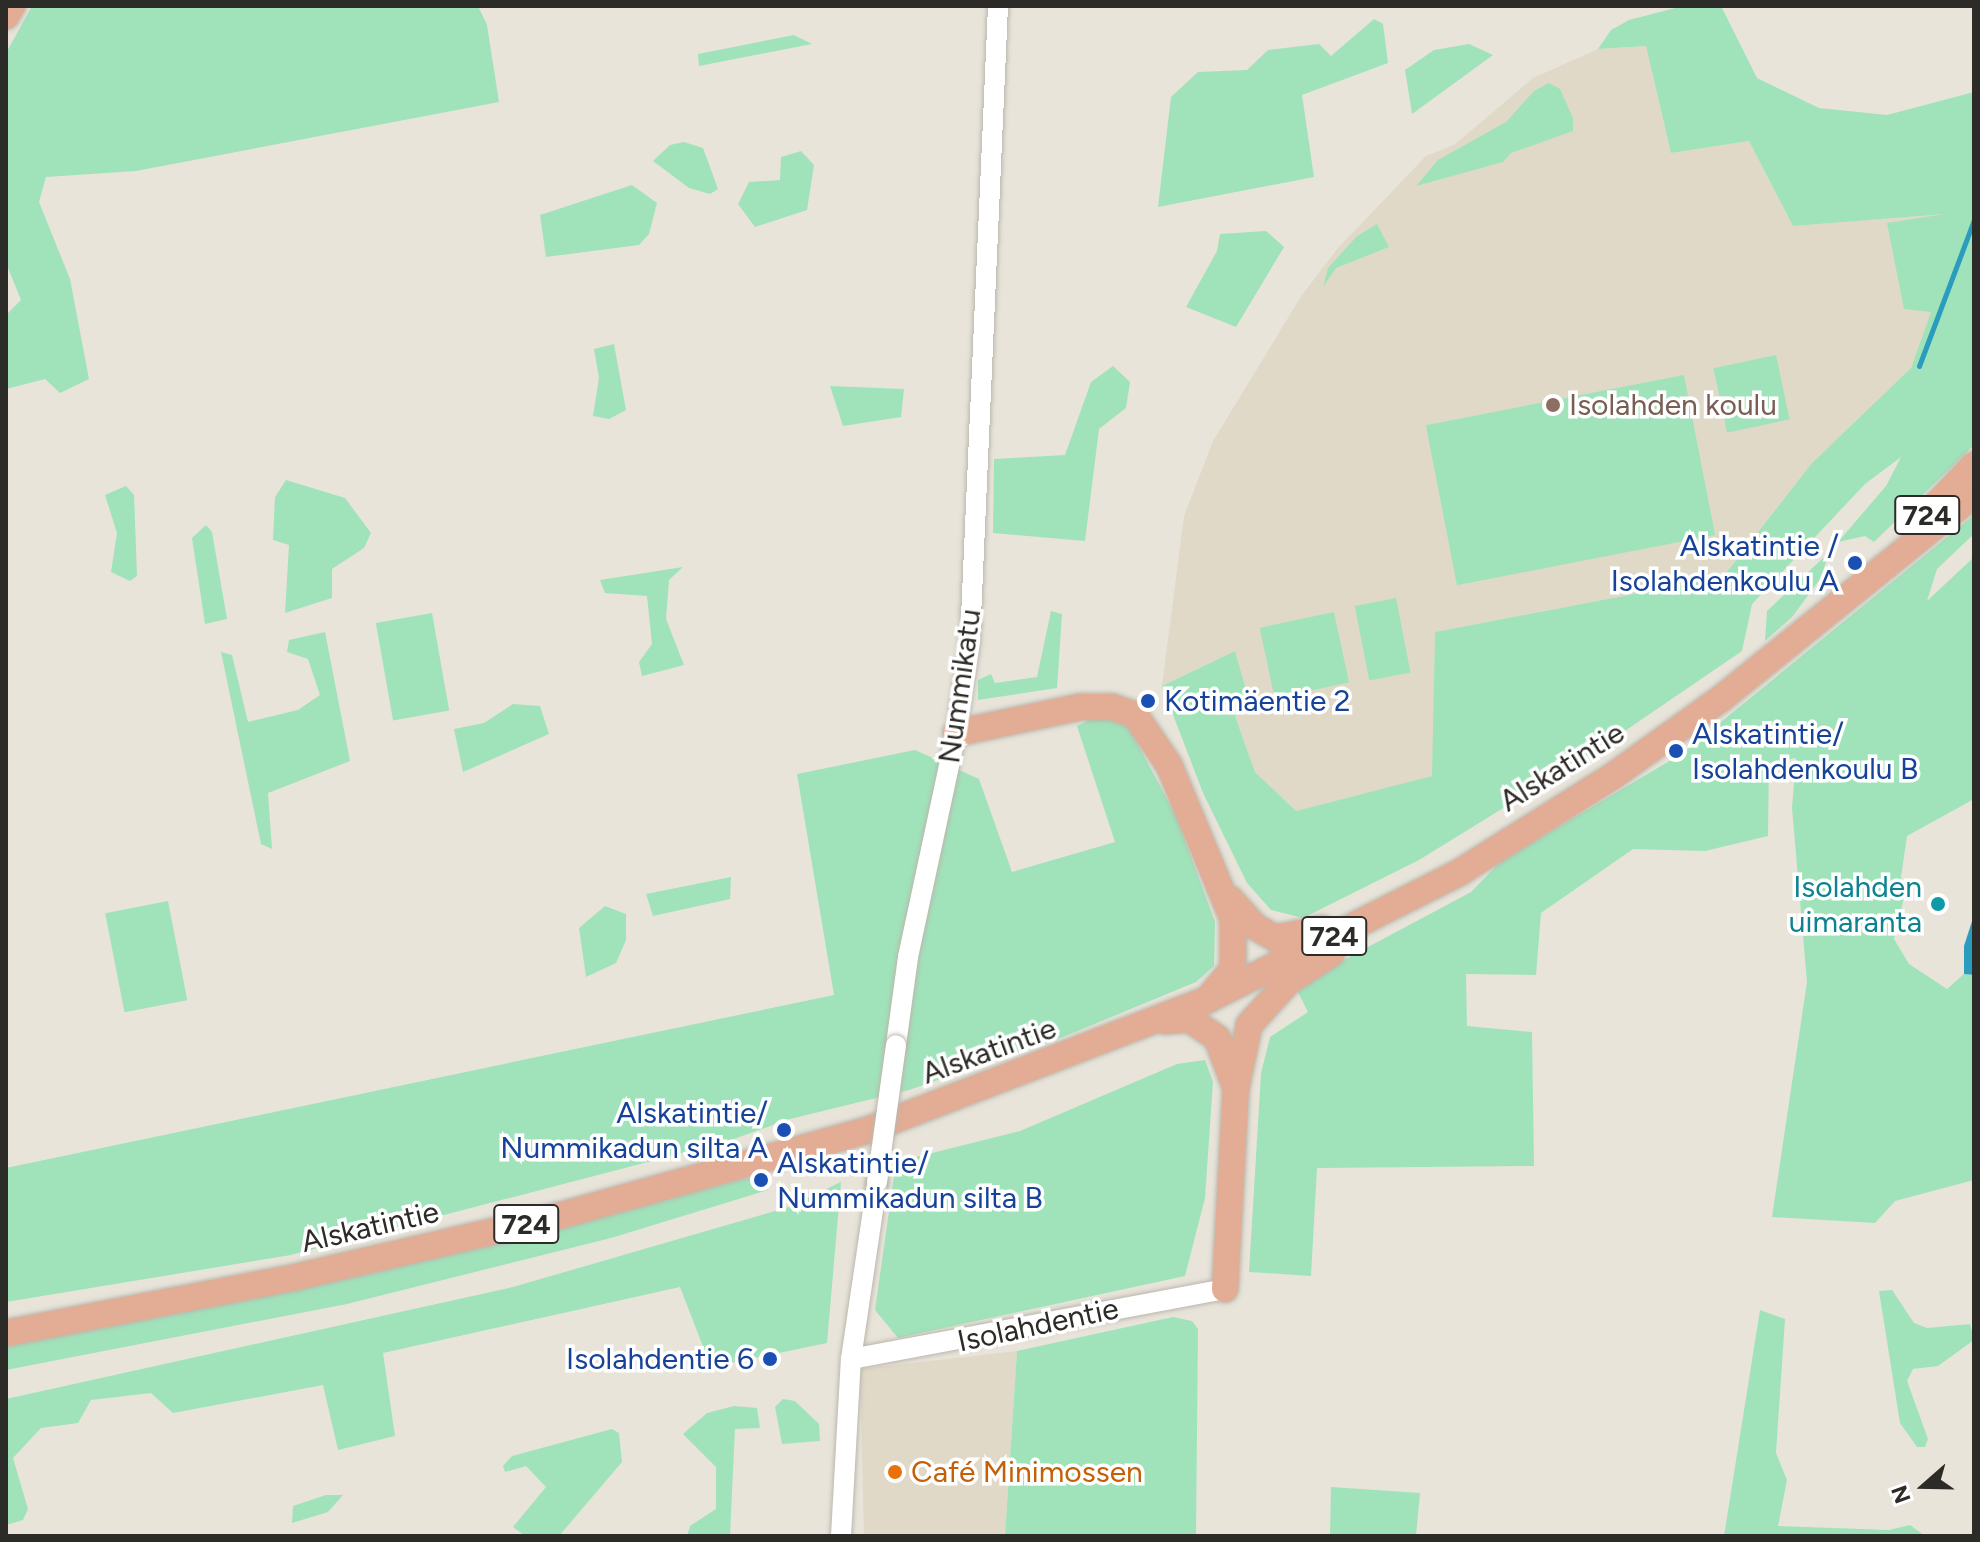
<!DOCTYPE html>
<meta charset="utf-8">
<style>
body{margin:0}
#map{position:relative;width:1980px;height:1542px;overflow:hidden;background:#e8e4da;font-family:Figtree,sans-serif}
div>[style]{position:absolute}
[style*='--x']{left:calc(var(--x)*1px);top:calc(var(--y)*1px);width:calc(var(--w)*1px);rotate:calc(var(--a)*1deg)}
.built>*{inset:0;background:#e0d9c8}
.green>*{inset:0;background:#a0e3ba;transform-origin:0 0}
.water>*{inset:0;background:#2a9dbe}
.stream>*{height:5px;margin:-2.5px;padding:0 2.5px;transform-origin:2.5px;border-radius:2.5px;background:#2a9dbe}
.roads{filter:drop-shadow(0 0 2px #bbb7ad) drop-shadow(0 0 2px #bbb7ad)}
.minor>*{height:20px;margin:-10px;padding:0 10px;transform-origin:10px;border-radius:10px;background:#fff}
.major>*{height:26px;margin:-13px;padding:0 13px;transform-origin:13px;border-radius:13px;background:#e3ac94}
.bridges{filter:drop-shadow(0 0 2px #bbb7ad) drop-shadow(0 0 2px #bbb7ad)}
.minor-bridge>*{height:20px;margin:-10px;padding:0 10px;transform-origin:10px;border-radius:10px;background:#fff}
.dots>*{width:22px;height:22px;translate:-50% -50%;box-sizing:border-box;border:4px solid #fff;border-radius:50%}
span{translate:-50% -50%;white-space:nowrap;text-align:center;line-height:1.15;-webkit-text-stroke:7px #fff;paint-order:stroke}
.shield-label span{padding:2px 6px;background:#fff;border:2px solid;border-radius:6px;-webkit-text-stroke-width:0}
.shield-label{font-size:28px;color:#2d2b27;font-weight:700}
.education-label{font-size:30px;color:#785e54}
.left{translate:0 -50%;text-align:left}
.transit-label{font-size:30px;color:#164399}
.right{translate:-100% -50%;text-align:right}
.street-label{font-size:30px;color:#2d2b27}
.culture-label{font-size:30px;color:#0d838f}
.food-label{font-size:30px;color:#c56008}
.frame{position:absolute;inset:0;border:8px solid #2d2b27;pointer-events:none}
.north{position:absolute;left:1884px;top:1446px;width:80px;height:80px;-webkit-text-stroke:6px #fff;paint-order:stroke;rotate:250deg;font-size:22px;font-weight:700;line-height:32px;text-align:center;color:#2d2b27}
.north::after{content:'';display:block;margin:auto;width:28px;height:36px;background:#2d2b27;clip-path:polygon(50% 0,100% 100%,50% 72%,0 100%)}
</style>
<div id="map">
<div class="built">
<i style="clip-path:polygon(1646px 46px,1671px 153px,1749px 141px,1793px 226px,1967px 212px,1911px 368px,1812px 463px,1723px 577px,1435px 632px,1433px 776px,1296px 811px,1255px 772px,1235px 716px,1235px 651px,1162px 686px,1184px 516px,1213px 441px,1302px 295px,1338px 248px,1426px 156px,1454px 145px,1533px 78px,1598px 49px)"></i>
<i style="clip-path:polygon(1017px 1351px,1005px 1536px,864px 1536px,860px 1369px)"></i>
</div>
<div class="green">
<i style="clip-path:polygon(32px 6px,478px 6px,487px 25px,499px 102px,136px 171px,46px 177px,39px 202px,70px 279px,89px 379px,60px 393px,45px 379px,6px 389px,6px 315px,21px 300px,6px 263px,6px 53px)"></i>
<i style="clip-path:polygon(1683px 6px,1721px 6px,1757px 78px,1819px 108px,1887px 115px,1974px 92px,1974px 445px,1874px 542px,1865px 536px,1838px 542px,1886px 486px,1901px 457px,1865px 484px,1752px 604px,1742px 651px,1597px 750px,1419px 860px,1303px 918px,1271px 910px,1247px 883px,1203px 793px,1162px 686px,1235px 651px,1250px 704px,1235px 716px,1255px 772px,1296px 811px,1432px 776px,1435px 632px,1723px 577px,1812px 463px,1911px 368px,1931px 312px,1904px 309px,1887px 223px,1945px 214px,1793px 226px,1749px 141px,1671px 153px,1646px 46px,1598px 49px,1611px 30px,1629px 20px)"></i>
<i style="clip-path:polygon(1374px 19px,1383px 24px,1388px 63px,1302px 95px,1314px 177px,1158px 207px,1171px 97px,1198px 72px,1247px 70px,1268px 50px,1319px 44px,1331px 56px)"></i>
<i style="clip-path:polygon(794px 35px,812px 44px,699px 66px,698px 54px)"></i>
<i style="clip-path:polygon(1469px 44px,1493px 55px,1412px 114px,1405px 70px,1434px 50px)"></i>
<i style="clip-path:polygon(1549px 83px,1560px 89px,1573px 118px,1573px 131px,1511px 153px,1503px 162px,1416px 186px,1438px 160px,1506px 122px,1534px 91px)"></i>
<i style="clip-path:polygon(684px 142px,703px 148px,718px 189px,710px 194px,689px 188px,653px 161px,670px 145px)"></i>
<i style="clip-path:polygon(801px 151px,814px 165px,807px 210px,755px 227px,738px 204px,749px 182px,780px 180px,781px 157px)"></i>
<i style="clip-path:polygon(632px 185px,657px 203px,649px 234px,639px 245px,546px 257px,540px 215px)"></i>
<i style="clip-path:polygon(1377px 224px,1389px 247px,1336px 268px,1323px 287px,1328px 268px,1357px 236px)"></i>
<i style="clip-path:polygon(1266px 231px,1284px 247px,1236px 327px,1186px 307px,1217px 251px,1220px 234px)"></i>
<i style="clip-path:polygon(614px 344px,626px 410px,609px 419px,593px 416px,599px 378px,594px 349px)"></i>
<i style="left:1776px;top:355px;width:66px;height:64px;rotate:78deg"></i>
<i style="clip-path:polygon(1113px 366px,1130px 382px,1126px 408px,1099px 429px,1085px 541px,993px 533px,994px 459px,1065px 455px,1091px 382px)"></i>
<i style="left:1684px;top:375px;width:163px;height:263px;rotate:79deg"></i>
<i style="clip-path:polygon(830px 386px,904px 389px,901px 417px,843px 426px)"></i>
<i style="clip-path:polygon(286px 480px,345px 498px,371px 533px,364px 548px,332px 569px,332px 598px,285px 613px,289px 545px,273px 540px,275px 497px)"></i>
<i style="clip-path:polygon(126px 486px,134px 495px,137px 576px,130px 581px,111px 572px,117px 533px,105px 495px)"></i>
<i style="clip-path:polygon(1974px 515px,1974px 534px,1937px 569px,1927px 601px,1974px 557px,1974px 799px,1907px 836px,1901px 877px,1905px 893px,1894px 939px,1909px 964px,1947px 989px,1964px 974px,1974px 975px,1974px 1180px,1895px 1201px,1875px 1223px,1772px 1217px,1807px 982px,1792px 808px,1796px 758px,1769px 763px,1768px 836px,1705px 851px,1633px 849px,1541px 913px,1536px 975px,1466px 974px,1467px 1026px,1532px 1032px,1534px 1166px,1317px 1168px,1311px 1276px,1249px 1272px,1261px 1073px,1270px 1037px,1308px 1012px,1295px 986px,1471px 892px,1502px 860px,1683px 753px)"></i>
<i style="clip-path:polygon(206px 525px,212px 532px,227px 619px,205px 624px,192px 538px)"></i>
<i style="clip-path:polygon(1823px 558px,1827px 560px,1820px 579px,1793px 616px,1765px 641px,1767px 611px)"></i>
<i style="clip-path:polygon(683px 567px,669px 580px,666px 619px,684px 665px,642px 676px,639px 662px,652px 644px,647px 596px,605px 593px,600px 580px)"></i>
<i style="left:1396px;top:598px;width:76px;height:42px;rotate:79deg"></i>
<i style="clip-path:polygon(1051px 611px,1062px 614px,1057px 688px,978px 700px,978px 680px,991px 674px,995px 683px,1037px 677px)"></i>
<i style="left:1334px;top:612px;width:72px;height:76px;rotate:78deg"></i>
<i style="left:432px;top:613px;width:99px;height:57px;rotate:80deg"></i>
<i style="clip-path:polygon(325px 632px,350px 761px,268px 793px,272px 849px,261px 844px,221px 652px,232px 655px,248px 722px,298px 710px,320px 695px,308px 659px,287px 652px,289px 640px)"></i>
<i style="clip-path:polygon(513px 704px,540px 706px,549px 734px,463px 772px,454px 729px,484px 723px)"></i>
<i style="clip-path:polygon(1097px 716px,1128px 726px,1176px 816px,1215px 922px,1214px 966px,1196px 982px,1063px 1037px,909px 1090px,790px 1119px,728px 1141px,291px 1255px,6px 1302px,6px 1168px,834px 995px,797px 774px,915px 750px,979px 779px,1012px 872px,1115px 842px,1077px 726px)"></i>
<i style="clip-path:polygon(731px 877px,730px 899px,653px 916px,646px 894px)"></i>
<i style="left:168px;top:901px;width:101px;height:64px;rotate:79deg"></i>
<i style="clip-path:polygon(605px 906px,626px 914px,626px 940px,616px 963px,586px 977px,579px 928px)"></i>
<i style="clip-path:polygon(1205px 1060px,1213px 1082px,1205px 1198px,1185px 1276px,898px 1338px,875px 1310px,896px 1162px,1020px 1131px,1177px 1064px)"></i>
<i style="clip-path:polygon(764px 1174px,768px 1190px,611px 1238px,347px 1304px,6px 1370px,6px 1345px,342px 1279px)"></i>
<i style="clip-path:polygon(841px 1182px,827px 1343px,711px 1367px,680px 1287px,383px 1353px,395px 1436px,338px 1450px,323px 1385px,173px 1413px,151px 1393px,91px 1400px,78px 1423px,41px 1428px,13px 1458px,28px 1509px,23px 1520px,6px 1525px,6px 1399px,513px 1287px,789px 1207px)"></i>
<i style="clip-path:polygon(1892px 1290px,1914px 1323px,1927px 1328px,1970px 1324px,1974px 1340px,1938px 1366px,1913px 1369px,1907px 1381px,1928px 1439px,1925px 1447px,1917px 1447px,1900px 1423px,1879px 1291px)"></i>
<i style="clip-path:polygon(1760px 1310px,1785px 1319px,1776px 1453px,1787px 1480px,1778px 1526px,1889px 1530px,1910px 1525px,1925px 1536px,1724px 1536px)"></i>
<i style="clip-path:polygon(1173px 1317px,1192px 1321px,1198px 1329px,1196px 1536px,1005px 1536px,1017px 1351px)"></i>
<i style="clip-path:polygon(783px 1399px,795px 1401px,819px 1424px,820px 1441px,782px 1444px,775px 1407px)"></i>
<i style="clip-path:polygon(734px 1406px,757px 1408px,760px 1428px,735px 1429px,730px 1536px,687px 1536px,690px 1526px,716px 1509px,716px 1467px,683px 1434px,707px 1413px)"></i>
<i style="clip-path:polygon(612px 1429px,619px 1433px,622px 1462px,559px 1536px,525px 1536px,513px 1527px,546px 1487px,526px 1466px,505px 1472px,503px 1466px,512px 1456px)"></i>
<i style="clip-path:polygon(1331px 1487px,1420px 1493px,1416px 1536px,1330px 1536px)"></i>
<i style="clip-path:polygon(326px 1495px,343px 1495px,328px 1512px,292px 1523px,293px 1506px)"></i>
</div>
<div class="water">
<i style="clip-path:polygon(1974px 915px,1974px 975px,1964px 974px,1964px 946px)"></i>
</div>
<div class="stream">
<i style="--x:1919;--y:366;--w:156;--a:-69.4"></i>
</div>
<div class="roads">
<div class="minor">
<i style="--x:896;--y:1045;--w:89;--a:-82.2"></i>
<i style="--x:908;--y:957;--w:229;--a:-77.9"></i>
<i style="--x:956;--y:733;--w:94;--a:-81.4"></i>
<i style="--x:970;--y:640;--w:635;--a:-87.47"></i>
<i style="--x:851;--y:1359;--w:380;--a:-10.6"></i>
<i style="--x:841;--y:1536;--w:177;--a:-86.8"></i>
<i style="--x:851;--y:1359;--w:179;--a:-81.6"></i>
</div>
<div class="major">
<i style="--x:6;--y:16;--w:12;--a:-59"></i>
<i style="--x:1923;--y:519;--w:74;--a:-46.6"></i>
<i style="--x:956;--y:733;--w:127;--a:-11.8"></i>
<i style="--x:1080;--y:707;--w:32;--a:0"></i>
<i style="--x:1112;--y:707;--w:24;--a:19"></i>
<i style="--x:1135;--y:715;--w:60;--a:55.8"></i>
<i style="--x:1169;--y:765;--w:167;--a:67.4"></i>
<i style="--x:1233;--y:919;--w:50;--a:90"></i>
<i style="--x:1233;--y:969;--w:33;--a:130"></i>
<i style="--x:1230;--y:899;--w:36;--a:48"></i>
<i style="--x:1254;--y:926;--w:24;--a:30"></i>
<i style="--x:1275;--y:938;--w:48;--a:-10.8"></i>
<i style="--x:1165;--y:1021;--w:24;--a:-5"></i>
<i style="--x:1189;--y:1019;--w:34;--a:34"></i>
<i style="--x:1217;--y:1038;--w:53;--a:69.2"></i>
<i style="--x:1225;--y:1289;--w:201;--a:-86.9"></i>
<i style="--x:1236;--y:1088;--w:64;--a:-78.3"></i>
<i style="--x:1249;--y:1025;--w:59;--a:-47.7"></i>
<i style="--x:1289;--y:981;--w:51;--a:-33.1"></i>
<i style="--x:6;--y:1333;--w:295;--a:-10.9"></i>
<i style="--x:296;--y:1277;--w:262;--a:-13"></i>
<i style="--x:551;--y:1218;--w:329;--a:-15.5"></i>
<i style="--x:868;--y:1130;--w:363;--a:-21"></i>
<i style="--x:1207;--y:1000;--w:284;--a:-26.8"></i>
<i style="--x:1460;--y:872;--w:181;--a:-32.1"></i>
<i style="--x:1613;--y:776;--w:134;--a:-35.6"></i>
<i style="--x:1722;--y:698;--w:324;--a:-38.9"></i>
</div>
</div>
<div class="bridges">
<div class="minor-bridge">
<i style="--x:877;--y:1182;--w:138;--a:-82.1"></i>
</div>
</div>
<div class="dots">
<i style="left:1553px;top:405px;background:#8d6e63"></i>
<i style="left:1855px;top:563px;background:#1a4fb4"></i>
<i style="left:1148px;top:701px;background:#1a4fb4"></i>
<i style="left:1676px;top:751px;background:#1a4fb4"></i>
<i style="left:1938px;top:904px;background:#0f9aa8"></i>
<i style="left:784px;top:1130px;background:#1a4fb4"></i>
<i style="left:761px;top:1180px;background:#1a4fb4"></i>
<i style="left:770px;top:1359px;background:#1a4fb4"></i>
<i style="left:895px;top:1472px;background:#e8710a"></i>
</div>
<div class="shield-label">
<span style="left:1927px;top:515px">724</span>
<span style="left:1334px;top:936px">724</span>
<span style="left:526px;top:1224px">724</span>
</div>
<div class="education-label">
<span class="left" style="left:1569px;top:405px">Isolahden koulu</span>
</div>
<div class="transit-label">
<span class="right" style="left:1839px;top:563px">Alskatintie /<br>Isolahdenkoulu A</span>
<span class="left" style="left:1164px;top:701px">Kotimäentie 2</span>
<span class="left" style="left:1692px;top:751px">Alskatintie/<br>Isolahdenkoulu B</span>
<span class="right" style="left:768px;top:1130px">Alskatintie/<br>Nummikadun silta A</span>
<span class="left" style="left:777px;top:1180px">Alskatintie/<br>Nummikadun silta B</span>
<span class="right" style="left:754px;top:1359px">Isolahdentie 6</span>
</div>
<div class="street-label">
<span style="left:960px;top:686px;rotate:-82deg">Nummikatu</span>
<span style="left:1562px;top:767px;rotate:-32deg">Alskatintie</span>
<span style="left:989px;top:1051px;rotate:-20deg">Alskatintie</span>
<span style="left:370px;top:1227px;rotate:-13deg">Alskatintie</span>
<span style="left:1038px;top:1325px;rotate:-12deg">Isolahdentie</span>
</div>
<div class="culture-label">
<span class="right" style="left:1922px;top:904px">Isolahden<br>uimaranta</span>
</div>
<div class="food-label">
<span class="left" style="left:911px;top:1472px">Café Minimossen</span>
</div>
<div class="frame"></div>
<div class="north">N</div>
</div>
